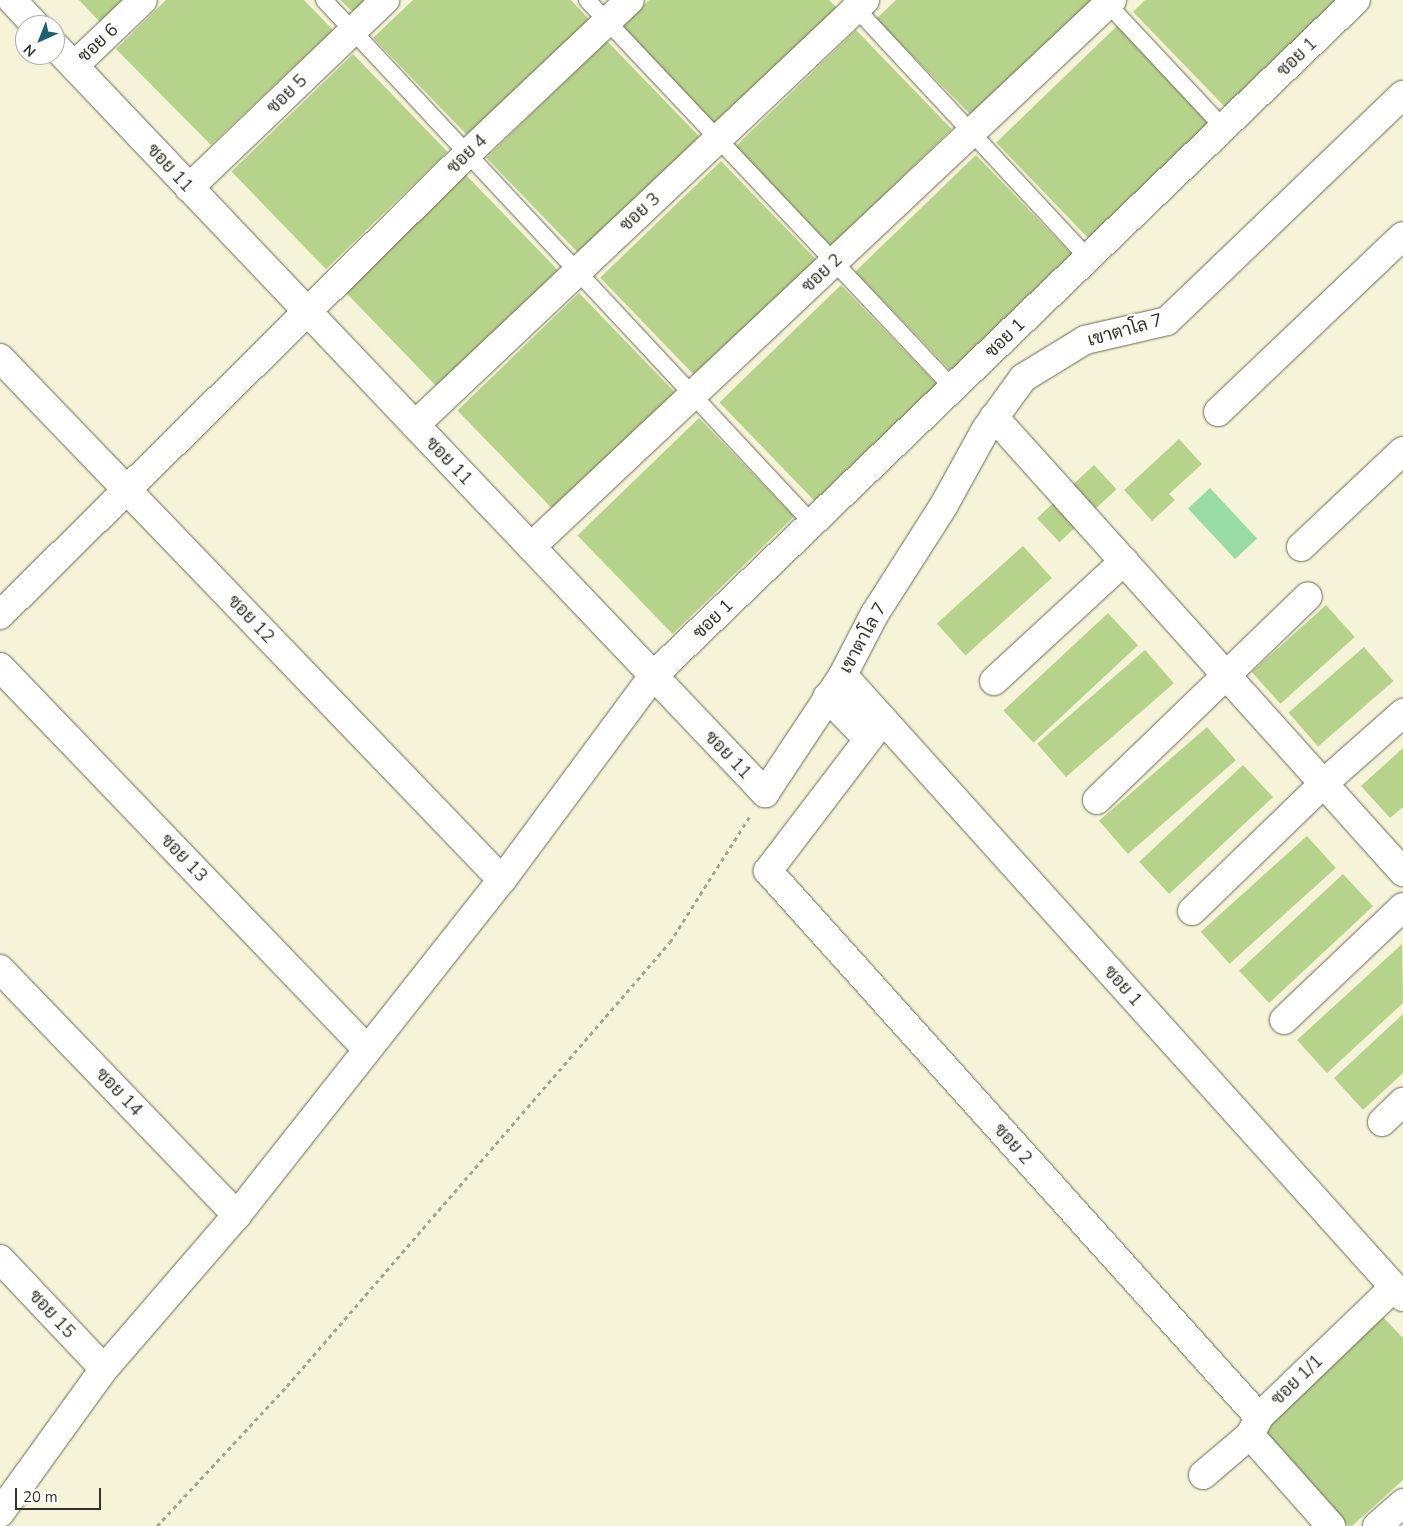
<!DOCTYPE html>
<meta charset="utf-8">
<style>
body{margin:0}
#map{position:relative;width:1403px;height:1526px;overflow:hidden;background:#f5f3d8;font-family:"Nunito Sans",Sarabun,sans-serif}
div>[style]{position:absolute}
[style*='--x']{left:calc(var(--x)*1px);top:calc(var(--y)*1px);width:calc(var(--w)*1px);rotate:calc(var(--a)*1deg)}
.water>*{inset:0;background:#99dba4;transform-origin:0 0}
.building>*{inset:0;background:#b6d38b;transform-origin:0 0}
.path>*{height:3px;margin-top:-1.5px;transform-origin:0;background:repeating-linear-gradient(90deg,#a5a490 0 4px,transparent 0 8px)}
.roads{filter:drop-shadow(0 0 1px #6a6851) drop-shadow(0 0 1px #6a6851)}
.lane>*{height:16px;margin:-8px;padding:0 8px;transform-origin:8px;border-radius:8px;background:#fff}
.street>*{height:28px;margin:-14px;padding:0 14px;transform-origin:14px;border-radius:14px;background:#fff}
span{translate:-50% -50%;white-space:nowrap;text-align:center;line-height:1.15;-webkit-text-stroke:4px #fff;paint-order:stroke}
.street-label{font-size:18px;color:#343329}
.north{position:absolute;left:15px;top:15px;width:50px;height:50px;box-sizing:border-box;background:#fff;border:1px solid #aeada9;border-radius:50%;rotate:224deg;font-size:14px;font-weight:700;line-height:20px;text-align:center;color:#343329}
.north::after{content:'';display:block;margin:auto;width:18px;height:22px;background:#1a6171;clip-path:polygon(50% 0,100% 100%,50% 72%,0 100%)}
.scale{position:absolute;left:15px;top:1488px;width:86px;height:22px;box-sizing:border-box;border:2px solid #343329;border-top:0;padding-left:6px;font-size:15px;line-height:18px;white-space:nowrap;color:#343329;-webkit-text-stroke:4px #fff;paint-order:stroke}
</style>
<div id="map">
<div class="water">
<i style="left:1210px;top:488px;width:69px;height:30px;rotate:47deg"></i>
</div>
<div class="building">
<i style="clip-path:polygon(79px 0,122px 0,100px 22px)"></i>
<i style="clip-path:polygon(166px 0,304px 0,333px 30px,211px 145px,116px 49px)"></i>
<i style="clip-path:polygon(340px 0,366px 0,353px 12px)"></i>
<i style="clip-path:polygon(413px 0,571px 0,589px 19px,468px 136px,373px 38px)"></i>
<i style="clip-path:polygon(649px 0,829px 0,838px 9px,715px 124px,621px 28px)"></i>
<i style="clip-path:polygon(896px 0,1093px 0,971px 115px,876px 19px)"></i>
<i style="clip-path:polygon(1145px 0,1343px 0,1227px 109px,1133px 12px)"></i>
<i style="left:1117px;top:26px;width:138px;height:168px;rotate:46deg"></i>
<i style="left:856px;top:30px;width:138px;height:168px;rotate:46deg"></i>
<i style="left:607px;top:41px;width:137px;height:168px;rotate:46deg"></i>
<i style="left:353px;top:54px;width:136px;height:169px;rotate:46deg"></i>
<i style="left:976px;top:155px;width:138px;height:168px;rotate:46deg"></i>
<i style="left:721px;top:161px;width:137px;height:168px;rotate:46deg"></i>
<i style="left:465px;top:174px;width:136px;height:168px;rotate:46deg"></i>
<i style="left:841px;top:285px;width:138px;height:169px;rotate:46deg"></i>
<i style="left:579px;top:293px;width:138px;height:169px;rotate:46deg"></i>
<i style="left:699px;top:418px;width:137px;height:169px;rotate:46deg"></i>
<i style="clip-path:polygon(1179px 439px,1202px 464px,1169px 494px,1175px 500px,1152px 521px,1124px 490px)"></i>
<i style="left:1094px;top:465px;width:33px;height:78px;rotate:47deg"></i>
<i style="left:1023px;top:546px;width:43px;height:116px;rotate:48deg"></i>
<i style="left:1326px;top:605px;width:43px;height:100px;rotate:48deg"></i>
<i style="left:1108px;top:613px;width:44px;height:143px;rotate:47deg"></i>
<i style="left:1364px;top:647px;width:45px;height:100px;rotate:49deg"></i>
<i style="left:1145px;top:650px;width:44px;height:143px;rotate:49deg"></i>
<i style="left:1207px;top:727px;width:44px;height:143px;rotate:49deg"></i>
<i style="clip-path:polygon(1403px 748px,1403px 807px,1390px 818px,1361px 786px)"></i>
<i style="left:1243px;top:765px;width:44px;height:142px;rotate:47deg"></i>
<i style="left:1307px;top:836px;width:43px;height:143px;rotate:48deg"></i>
<i style="left:1343px;top:874px;width:44px;height:142px;rotate:47deg"></i>
<i style="clip-path:polygon(1402px 944px,1403px 1003px,1327px 1073px,1297px 1040px)"></i>
<i style="clip-path:polygon(1403px 1014px,1403px 1073px,1363px 1110px,1334px 1078px)"></i>
<i style="clip-path:polygon(1381px 1315px,1403px 1338px,1403px 1480px,1352px 1526px,1348px 1526px,1258px 1429px)"></i>
</div>
<div class="path">
<i style="--x:157;--y:1526;--w:191;--a:-47.1"></i>
<i style="--x:287;--y:1386;--w:586;--a:-49.22"></i>
<i style="--x:670;--y:942;--w:149;--a:-57.6"></i>
</div>
<div class="roads">
<div class="lane">
<i style="--x:324;--y:0;--w:715;--a:46.98"></i>
<i style="--x:587;--y:0;--w:533;--a:46.67"></i>
<i style="--x:1104;--y:0;--w:174;--a:46.9"></i>
<i style="--x:851;--y:3;--w:348;--a:47.1"></i>
</div>
<div class="street">
<i style="--x:12;--y:0;--w:34;--a:47"></i>
<i style="--x:55;--y:46;--w:1031;--a:46.45"></i>
<i style="--x:765;--y:793;--w:141;--a:-56.5"></i>
<i style="--x:843;--y:675;--w:68;--a:-62.7"></i>
<i style="--x:874;--y:615;--w:130;--a:-57.5"></i>
<i style="--x:944;--y:505;--w:87;--a:-61.1"></i>
<i style="--x:986;--y:429;--w:63;--a:-54"></i>
<i style="--x:1023;--y:378;--w:73;--a:-31.5"></i>
<i style="--x:1085;--y:340;--w:84;--a:-13"></i>
<i style="--x:1167;--y:321;--w:327;--a:-43.8"></i>
<i style="--x:74;--y:66;--w:95;--a:-43.7"></i>
<i style="--x:189;--y:188;--w:272;--a:-43.8"></i>
<i style="--x:0;--y:358;--w:724;--a:46.12"></i>
<i style="--x:1218;--y:412;--w:255;--a:-43.6"></i>
<i style="--x:994;--y:417;--w:612;--a:48.05"></i>
<i style="--x:415;--y:425;--w:619;--a:-43.36"></i>
<i style="--x:531;--y:547;--w:798;--a:-43.27"></i>
<i style="--x:1301;--y:547;--w:140;--a:-43.3"></i>
<i style="--x:0;--y:615;--w:656;--a:-44.63"></i>
<i style="--x:467;--y:154;--w:224;--a:-43.4"></i>
<i style="--x:0;--y:667;--w:530;--a:46.15"></i>
<i style="--x:843;--y:675;--w:837;--a:48"></i>
<i style="--x:994;--y:681;--w:177;--a:-42.7"></i>
<i style="--x:827;--y:697;--w:59;--a:45.7"></i>
<i style="--x:883;--y:720;--w:190;--a:127.3"></i>
<i style="--x:768;--y:871;--w:734;--a:48.04"></i>
<i style="--x:1097;--y:800;--w:293;--a:-44"></i>
<i style="--x:1192;--y:911;--w:184;--a:-44.1"></i>
<i style="--x:1324;--y:783;--w:106;--a:-41.5"></i>
<i style="--x:0;--y:969;--w:342;--a:46.1"></i>
<i style="--x:1284;--y:1020;--w:164;--a:-43.5"></i>
<i style="--x:1382;--y:1122;--w:29;--a:-44"></i>
<i style="--x:0;--y:1259;--w:151;--a:46.6"></i>
<i style="--x:1250;--y:1435;--w:122;--a:48.3"></i>
<i style="--x:1203;--y:1475;--w:62;--a:-40.4"></i>
<i style="--x:1250;--y:1435;--w:20;--a:-63"></i>
<i style="--x:1259;--y:1417;--w:187;--a:-43.9"></i>
<i style="--x:0;--y:1513;--w:178;--a:-54.2"></i>
<i style="--x:104;--y:1369;--w:203;--a:-49.2"></i>
<i style="--x:237;--y:1215;--w:427;--a:-51.7"></i>
<i style="--x:502;--y:880;--w:254;--a:-53.5"></i>
<i style="--x:653;--y:676;--w:975;--a:-43.88"></i>
<i style="--x:1377;--y:1526;--w:35;--a:-41"></i>
</div>
</div>
<div class="street-label">
<span style="left:98px;top:43px;rotate:-43deg">ซอย 6</span>
<span style="left:1297px;top:57px;rotate:-44deg">ซอย 1</span>
<span style="left:287px;top:94px;rotate:-44deg">ซอย 5</span>
<span style="left:467px;top:154px;rotate:-44deg">ซอย 4</span>
<span style="left:170px;top:168px;rotate:47deg">ซอย 11</span>
<span style="left:640px;top:212px;rotate:-43deg">ซอย 3</span>
<span style="left:822px;top:273px;rotate:-43deg">ซอย 2</span>
<span style="left:1125px;top:330px;rotate:-16deg">เขาตาโล 7</span>
<span style="left:1005px;top:338px;rotate:-44deg">ซอย 1</span>
<span style="left:449px;top:461px;rotate:46deg">ซอย 11</span>
<span style="left:251px;top:619px;rotate:46deg">ซอย 12</span>
<span style="left:713px;top:619px;rotate:-44deg">ซอย 1</span>
<span style="left:863px;top:638px;rotate:-61deg">เขาตาโล 7</span>
<span style="left:728px;top:755px;rotate:46deg">ซอย 11</span>
<span style="left:184px;top:858px;rotate:46deg">ซอย 13</span>
<span style="left:1123px;top:986px;rotate:48deg">ซอย 1</span>
<span style="left:119px;top:1092px;rotate:46deg">ซอย 14</span>
<span style="left:1013px;top:1144px;rotate:48deg">ซอย 2</span>
<span style="left:52px;top:1314px;rotate:47deg">ซอย 15</span>
<span style="left:1297px;top:1380px;rotate:-44deg">ซอย 1/1</span>
</div>
<div class="north">N</div>
<div class="scale">20 m</div>
</div>
